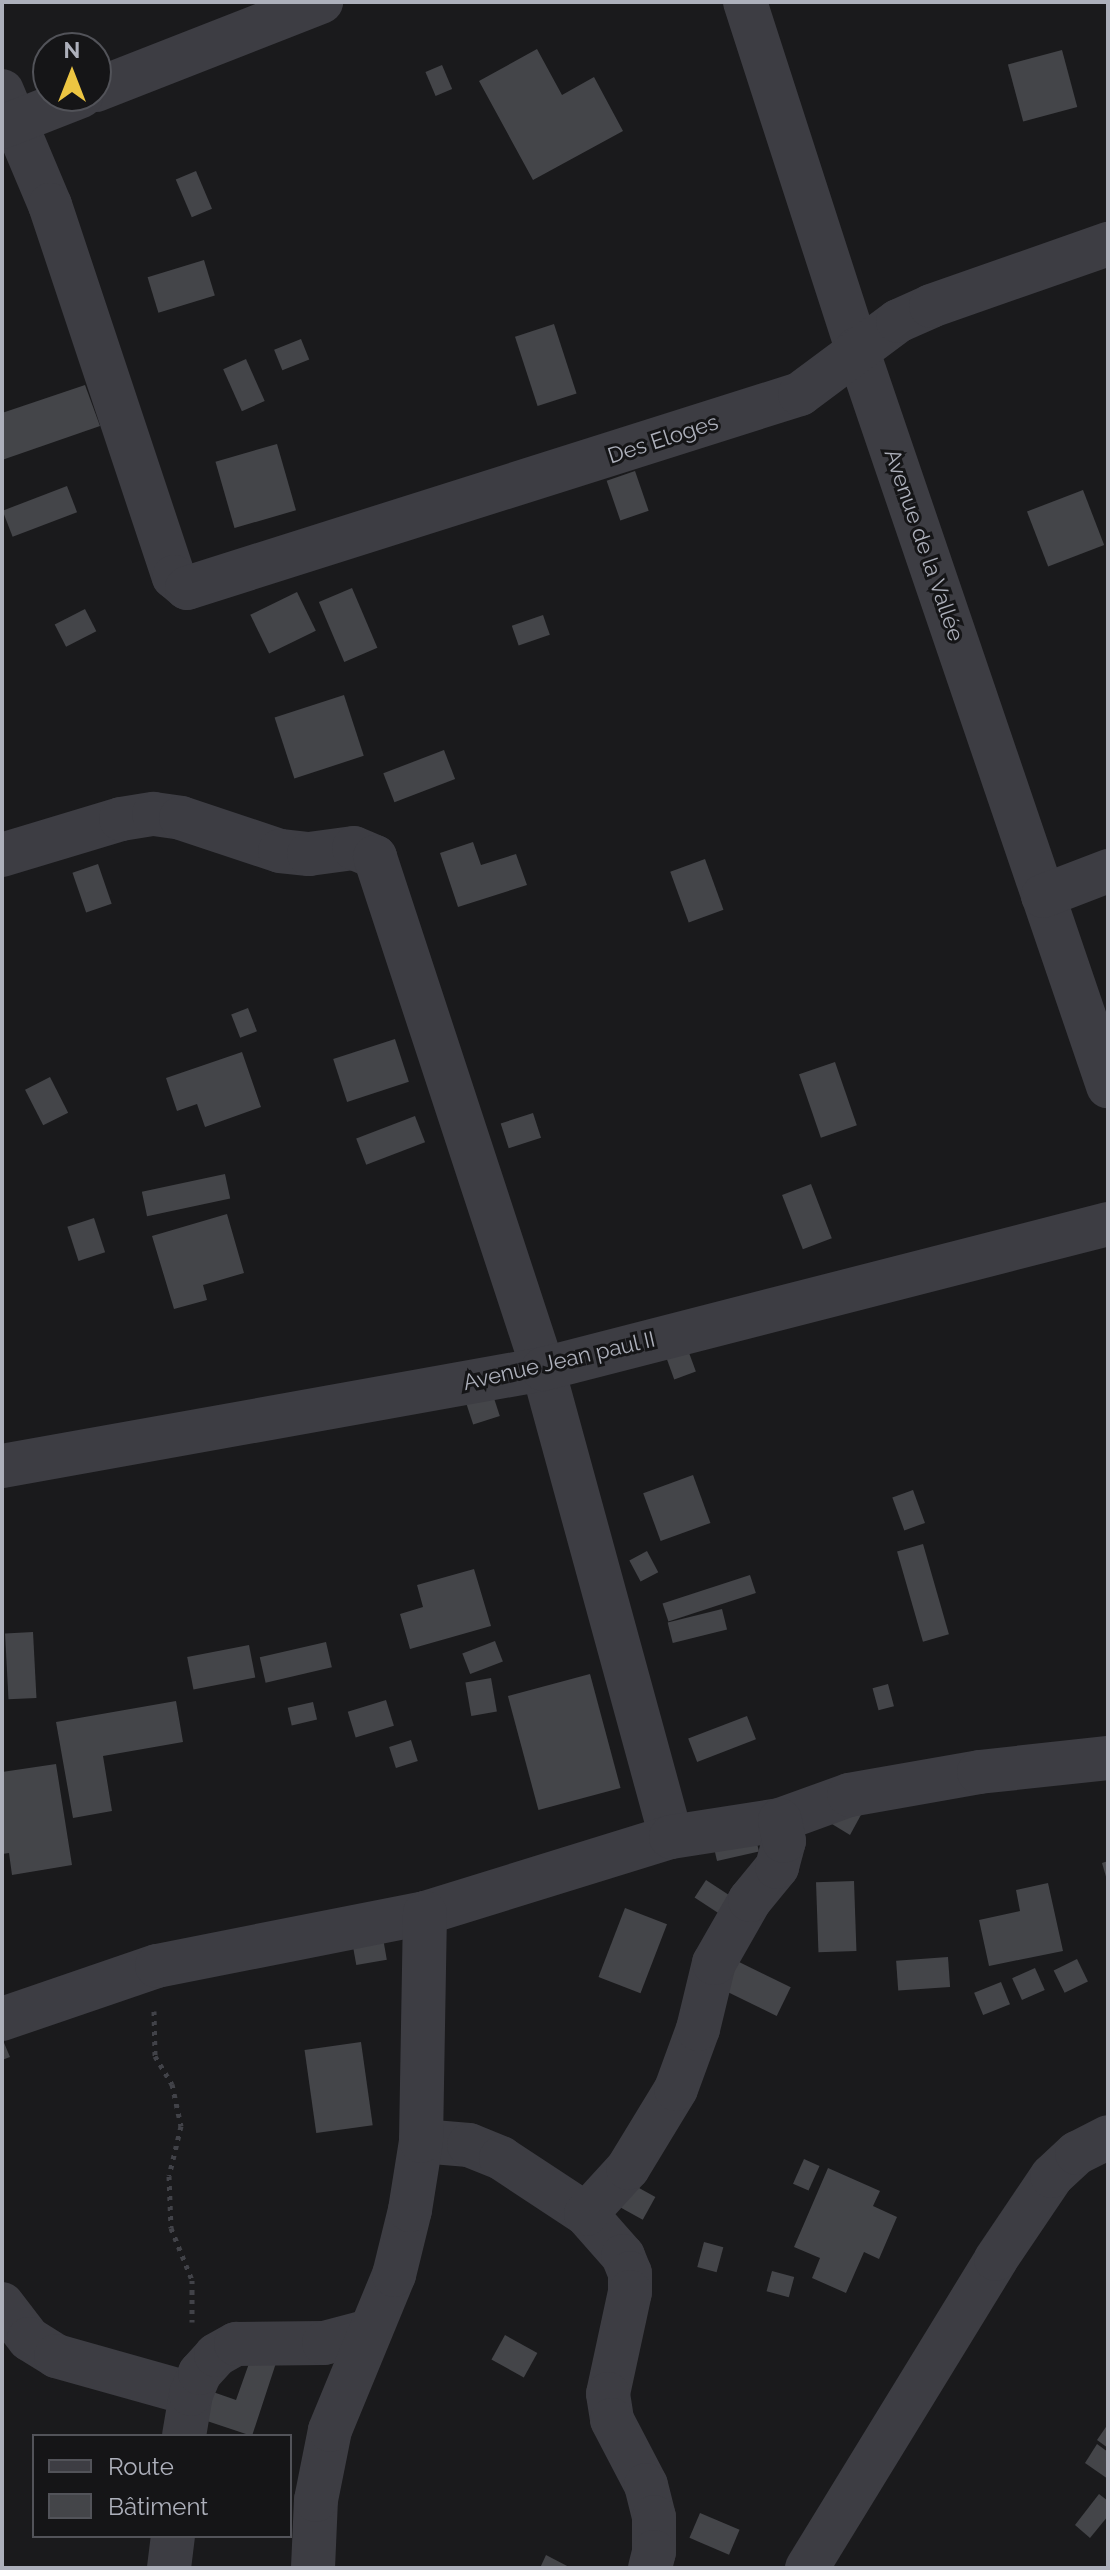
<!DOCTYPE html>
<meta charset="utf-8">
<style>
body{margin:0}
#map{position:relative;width:1110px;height:2570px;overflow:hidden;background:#1a1a1c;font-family:Raleway,sans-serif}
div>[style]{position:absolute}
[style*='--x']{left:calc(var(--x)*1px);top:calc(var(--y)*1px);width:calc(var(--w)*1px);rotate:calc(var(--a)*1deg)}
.building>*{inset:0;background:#444549;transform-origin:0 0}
.path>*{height:5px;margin-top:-2.5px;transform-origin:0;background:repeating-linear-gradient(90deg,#414248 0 4px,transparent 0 10px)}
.minor>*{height:44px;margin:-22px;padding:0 22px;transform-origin:22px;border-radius:22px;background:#3d3d43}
span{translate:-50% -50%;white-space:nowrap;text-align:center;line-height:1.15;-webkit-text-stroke:6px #151517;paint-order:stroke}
.street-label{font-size:22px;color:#adb0bb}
.frame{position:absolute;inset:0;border:4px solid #adb0bb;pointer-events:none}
.legend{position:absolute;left:32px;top:2434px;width:260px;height:104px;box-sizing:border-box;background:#151517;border:2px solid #525359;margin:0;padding:10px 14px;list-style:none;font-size:24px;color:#adb0bb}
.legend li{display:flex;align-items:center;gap:16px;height:40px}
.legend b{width:40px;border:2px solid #525359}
.north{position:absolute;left:32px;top:32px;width:80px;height:80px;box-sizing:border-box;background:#151517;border:2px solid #525359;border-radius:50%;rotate:0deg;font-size:22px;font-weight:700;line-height:32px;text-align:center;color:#adb0bb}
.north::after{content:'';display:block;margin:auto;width:28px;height:36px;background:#ecc542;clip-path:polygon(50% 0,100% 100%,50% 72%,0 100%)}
</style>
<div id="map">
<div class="building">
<i style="clip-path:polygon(537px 49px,562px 95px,594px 77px,623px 131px,533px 180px,479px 81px)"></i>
<i style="left:1062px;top:50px;width:59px;height:56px;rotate:75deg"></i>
<i style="left:442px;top:65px;width:26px;height:18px;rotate:67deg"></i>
<i style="left:196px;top:171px;width:41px;height:22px;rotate:67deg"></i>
<i style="left:204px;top:260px;width:37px;height:59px;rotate:73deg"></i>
<i style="left:554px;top:324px;width:73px;height:41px;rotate:72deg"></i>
<i style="left:301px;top:339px;width:22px;height:29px;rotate:68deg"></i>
<i style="left:246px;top:359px;width:46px;height:25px;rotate:66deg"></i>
<i style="clip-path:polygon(85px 385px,100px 426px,2px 460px,2px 413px)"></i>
<i style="left:277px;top:444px;width:69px;height:64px;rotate:74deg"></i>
<i style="left:635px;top:471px;width:42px;height:30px;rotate:71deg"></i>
<i style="left:67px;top:486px;width:28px;height:69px;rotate:69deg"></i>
<i style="left:1083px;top:490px;width:59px;height:60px;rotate:69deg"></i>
<i style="left:352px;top:588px;width:65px;height:36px;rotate:67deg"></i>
<i style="left:297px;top:592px;width:43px;height:52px;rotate:64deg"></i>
<i style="left:85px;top:609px;width:25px;height:34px;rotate:63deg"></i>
<i style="left:543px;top:615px;width:21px;height:33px;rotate:71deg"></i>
<i style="left:344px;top:695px;width:64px;height:73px;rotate:72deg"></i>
<i style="left:444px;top:750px;width:31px;height:65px;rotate:69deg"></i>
<i style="clip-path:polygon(473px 842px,481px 865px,516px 854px,527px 885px,458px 907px,440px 853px)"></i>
<i style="left:705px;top:859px;width:54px;height:37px;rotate:70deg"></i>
<i style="left:98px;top:864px;width:42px;height:27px;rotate:71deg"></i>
<i style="left:248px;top:1008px;width:25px;height:18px;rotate:69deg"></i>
<i style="left:395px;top:1039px;width:45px;height:65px;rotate:72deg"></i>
<i style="clip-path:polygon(242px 1052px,261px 1107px,205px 1127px,197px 1104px,177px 1111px,166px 1078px)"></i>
<i style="left:835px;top:1062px;width:67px;height:38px;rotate:71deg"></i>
<i style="left:50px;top:1077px;width:40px;height:28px;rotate:63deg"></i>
<i style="left:533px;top:1113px;width:26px;height:34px;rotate:72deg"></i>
<i style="left:415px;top:1116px;width:28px;height:63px;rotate:69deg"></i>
<i style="left:225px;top:1174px;width:25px;height:85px;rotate:78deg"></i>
<i style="left:811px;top:1184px;width:58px;height:31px;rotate:69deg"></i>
<i style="clip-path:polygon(227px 1214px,244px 1273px,203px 1285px,207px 1300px,174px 1309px,152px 1236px)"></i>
<i style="left:94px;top:1218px;width:36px;height:28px;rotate:72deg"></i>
<i style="left:688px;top:1350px;width:23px;height:23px;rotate:70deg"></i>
<i style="left:493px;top:1395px;width:22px;height:28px;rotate:72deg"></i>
<i style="left:693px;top:1475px;width:51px;height:53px;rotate:70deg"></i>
<i style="left:913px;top:1490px;width:35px;height:22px;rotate:70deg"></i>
<i style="left:923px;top:1544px;width:94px;height:27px;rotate:74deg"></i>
<i style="left:647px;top:1551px;width:24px;height:20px;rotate:62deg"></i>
<i style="clip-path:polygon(474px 1569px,491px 1626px,410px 1649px,400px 1614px,423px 1607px,417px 1585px)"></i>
<i style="left:750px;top:1575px;width:19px;height:92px;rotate:72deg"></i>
<i style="left:722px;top:1609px;width:21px;height:56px;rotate:76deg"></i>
<i style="left:33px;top:1632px;width:66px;height:28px;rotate:87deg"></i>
<i style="left:495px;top:1641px;width:22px;height:35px;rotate:69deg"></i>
<i style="left:326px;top:1642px;width:26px;height:68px;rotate:77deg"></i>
<i style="left:249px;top:1645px;width:33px;height:63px;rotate:79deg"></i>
<i style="left:590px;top:1674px;width:118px;height:85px;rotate:75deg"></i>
<i style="left:491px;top:1678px;width:34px;height:26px;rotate:80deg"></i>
<i style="left:888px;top:1684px;width:23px;height:16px;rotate:75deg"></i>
<i style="left:386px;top:1700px;width:27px;height:40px;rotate:73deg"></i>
<i style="clip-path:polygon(176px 1701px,183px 1742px,103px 1756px,112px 1811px,73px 1818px,56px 1722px)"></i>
<i style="left:313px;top:1702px;width:18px;height:26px;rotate:77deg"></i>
<i style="left:747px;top:1716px;width:25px;height:63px;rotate:69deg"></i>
<i style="left:411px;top:1740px;width:22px;height:23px;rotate:72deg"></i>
<i style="clip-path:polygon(56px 1764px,72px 1865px,12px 1875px,9px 1853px,2px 1854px,2px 1772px)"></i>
<i style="clip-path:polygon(862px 1813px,850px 1835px,827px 1821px)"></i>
<i style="left:754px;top:1830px;width:22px;height:43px;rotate:77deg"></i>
<i style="clip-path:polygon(1108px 1861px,1108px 1879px,1107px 1880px,1102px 1863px)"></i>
<i style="left:706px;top:1880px;width:31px;height:21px;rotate:33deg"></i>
<i style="left:854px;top:1881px;width:70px;height:38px;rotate:88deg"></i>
<i style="clip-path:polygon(1048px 1883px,1063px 1951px,989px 1966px,979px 1920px,1020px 1911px,1016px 1890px)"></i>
<i style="left:625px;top:1908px;width:45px;height:74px;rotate:21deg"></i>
<i style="left:383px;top:1938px;width:22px;height:31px;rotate:80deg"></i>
<i style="left:948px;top:1957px;width:30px;height:52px;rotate:86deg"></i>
<i style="left:1077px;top:1959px;width:25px;height:26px;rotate:64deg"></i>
<i style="left:735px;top:1960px;width:62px;height:32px;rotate:26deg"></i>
<i style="left:1035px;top:1968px;width:24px;height:25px;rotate:66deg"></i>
<i style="left:1001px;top:1982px;width:24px;height:29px;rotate:68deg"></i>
<i style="clip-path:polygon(2px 2038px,10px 2057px,2px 2060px)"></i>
<i style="left:361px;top:2042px;width:84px;height:57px;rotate:82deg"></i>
<i style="left:804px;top:2159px;width:17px;height:27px;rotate:24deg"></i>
<i style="clip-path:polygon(828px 2168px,880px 2191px,873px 2206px,897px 2217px,879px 2259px,864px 2252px,846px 2293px,812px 2278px,820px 2258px,794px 2247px)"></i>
<i style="left:630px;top:2183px;width:29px;height:26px;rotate:29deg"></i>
<i style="left:704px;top:2242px;width:20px;height:26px;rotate:15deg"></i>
<i style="left:772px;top:2271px;width:23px;height:21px;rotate:15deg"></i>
<i style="left:505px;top:2335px;width:37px;height:28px;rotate:29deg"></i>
<i style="clip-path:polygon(252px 2355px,276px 2363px,252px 2436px,204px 2420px,213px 2392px,236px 2400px)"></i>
<i style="clip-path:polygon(1108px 2424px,1108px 2448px,1097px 2440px)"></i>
<i style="clip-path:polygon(1097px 2444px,1108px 2452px,1108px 2479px,1085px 2463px)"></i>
<i style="clip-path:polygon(1099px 2494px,1108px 2501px,1108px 2516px,1090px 2538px,1075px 2525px)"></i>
<i style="left:700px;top:2513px;width:43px;height:27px;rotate:23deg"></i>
<i style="clip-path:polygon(546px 2555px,571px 2568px,540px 2568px)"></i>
</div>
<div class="path">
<i style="--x:154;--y:2011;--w:45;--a:88.7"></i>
<i style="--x:155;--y:2056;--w:33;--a:59"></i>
<i style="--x:172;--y:2084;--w:43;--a:77.9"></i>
<i style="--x:181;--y:2126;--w:51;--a:103.5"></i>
<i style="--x:169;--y:2176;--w:52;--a:87.8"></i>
<i style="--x:171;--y:2228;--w:56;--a:68"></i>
<i style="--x:192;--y:2280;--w:42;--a:90"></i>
</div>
<div class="minor">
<i style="--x:745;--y:2;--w:365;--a:72.1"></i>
<i style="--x:857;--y:349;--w:779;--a:71.19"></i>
<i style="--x:96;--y:90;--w:242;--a:-21.4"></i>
<i style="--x:2;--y:91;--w:124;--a:67.2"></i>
<i style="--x:50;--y:205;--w:392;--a:71.6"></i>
<i style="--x:174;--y:577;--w:17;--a:40"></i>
<i style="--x:187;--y:588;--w:643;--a:-17.56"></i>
<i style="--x:800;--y:394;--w:122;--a:-36.7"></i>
<i style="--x:898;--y:321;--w:36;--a:-24"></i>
<i style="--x:931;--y:306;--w:188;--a:-19.3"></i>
<i style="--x:2;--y:127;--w:85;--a:-21.4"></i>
<i style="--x:2;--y:855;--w:124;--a:-16.8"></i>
<i style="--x:121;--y:819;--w:33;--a:-9"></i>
<i style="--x:154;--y:814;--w:27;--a:8"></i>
<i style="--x:181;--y:818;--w:104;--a:18.4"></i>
<i style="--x:280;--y:851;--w:29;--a:6"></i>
<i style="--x:309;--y:854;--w:45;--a:-7.6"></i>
<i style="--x:354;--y:848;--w:23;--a:23"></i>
<i style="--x:375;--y:857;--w:539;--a:71.83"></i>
<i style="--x:543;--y:1369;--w:485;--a:74.7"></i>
<i style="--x:1043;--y:896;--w:70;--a:-21"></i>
<i style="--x:2;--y:1466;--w:550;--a:-10.16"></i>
<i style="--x:543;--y:1369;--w:583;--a:-14.39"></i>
<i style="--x:2;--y:2019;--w:164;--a:-18.9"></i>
<i style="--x:157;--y:1966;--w:273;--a:-11.2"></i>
<i style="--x:425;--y:1913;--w:257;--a:-17.2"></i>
<i style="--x:671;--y:1837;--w:110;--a:-8.9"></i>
<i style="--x:780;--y:1820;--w:73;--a:-19.9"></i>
<i style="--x:849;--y:1795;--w:132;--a:-10"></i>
<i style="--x:979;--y:1772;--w:130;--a:-6.2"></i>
<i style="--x:421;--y:2141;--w:48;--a:4.8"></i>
<i style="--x:469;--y:2145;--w:35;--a:22"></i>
<i style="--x:501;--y:2158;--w:102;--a:33.4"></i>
<i style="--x:586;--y:2214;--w:56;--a:48.6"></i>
<i style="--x:623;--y:2256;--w:18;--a:68"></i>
<i style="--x:630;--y:2273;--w:19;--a:90"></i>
<i style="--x:630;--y:2292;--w:104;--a:102.2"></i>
<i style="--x:608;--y:2394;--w:26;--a:81"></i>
<i style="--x:612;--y:2420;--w:73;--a:62.4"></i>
<i style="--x:646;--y:2485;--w:33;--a:76"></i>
<i style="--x:654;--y:2517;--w:35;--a:90"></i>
<i style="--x:654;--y:2552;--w:16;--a:104"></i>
<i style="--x:586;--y:2214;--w:62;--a:-47.6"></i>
<i style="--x:628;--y:2168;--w:92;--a:-58.7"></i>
<i style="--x:676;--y:2089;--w:64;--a:-69.9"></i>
<i style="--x:698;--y:2029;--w:68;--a:-76.4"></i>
<i style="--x:714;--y:1963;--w:73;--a:-60.3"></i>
<i style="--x:750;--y:1900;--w:43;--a:-50.7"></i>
<i style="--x:777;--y:1867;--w:27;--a:-75"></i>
<i style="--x:784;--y:1841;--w:21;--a:-101"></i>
<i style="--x:2;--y:2304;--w:44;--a:52.4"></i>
<i style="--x:29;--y:2339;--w:32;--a:32"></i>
<i style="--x:56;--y:2356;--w:140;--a:15.7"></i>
<i style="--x:184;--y:2436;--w:43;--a:-80.5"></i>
<i style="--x:191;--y:2394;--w:23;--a:-67"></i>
<i style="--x:200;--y:2373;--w:24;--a:-48"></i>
<i style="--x:216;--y:2355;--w:23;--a:-29"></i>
<i style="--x:236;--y:2344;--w:88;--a:-0.7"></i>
<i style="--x:324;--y:2343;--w:48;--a:-14.6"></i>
<i style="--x:169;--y:2568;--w:32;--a:-83"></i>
<i style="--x:313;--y:2568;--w:68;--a:-87.5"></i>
<i style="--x:316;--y:2500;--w:71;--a:-78.7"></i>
<i style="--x:330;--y:2430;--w:168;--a:-67.6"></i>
<i style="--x:394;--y:2275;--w:67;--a:-76.2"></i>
<i style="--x:410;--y:2210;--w:70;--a:-80.9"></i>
<i style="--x:421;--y:2141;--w:228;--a:-89"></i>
<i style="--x:807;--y:2568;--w:362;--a:-58.5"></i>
<i style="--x:996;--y:2259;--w:100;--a:-56"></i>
<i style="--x:1052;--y:2176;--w:34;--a:-43"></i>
<i style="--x:1077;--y:2153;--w:35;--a:-27"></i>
</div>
<div class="street-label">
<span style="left:663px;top:439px;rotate:-18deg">Des Eloges</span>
<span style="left:924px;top:545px;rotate:71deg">Avenue de la Vallée</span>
<span style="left:559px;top:1361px;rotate:-13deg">Avenue Jean paul II</span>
</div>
<div class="frame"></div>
<ul class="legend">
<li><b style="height:10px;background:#3d3d43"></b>Route</li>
<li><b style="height:22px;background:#444549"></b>Bâtiment</li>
</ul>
<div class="north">N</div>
</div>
